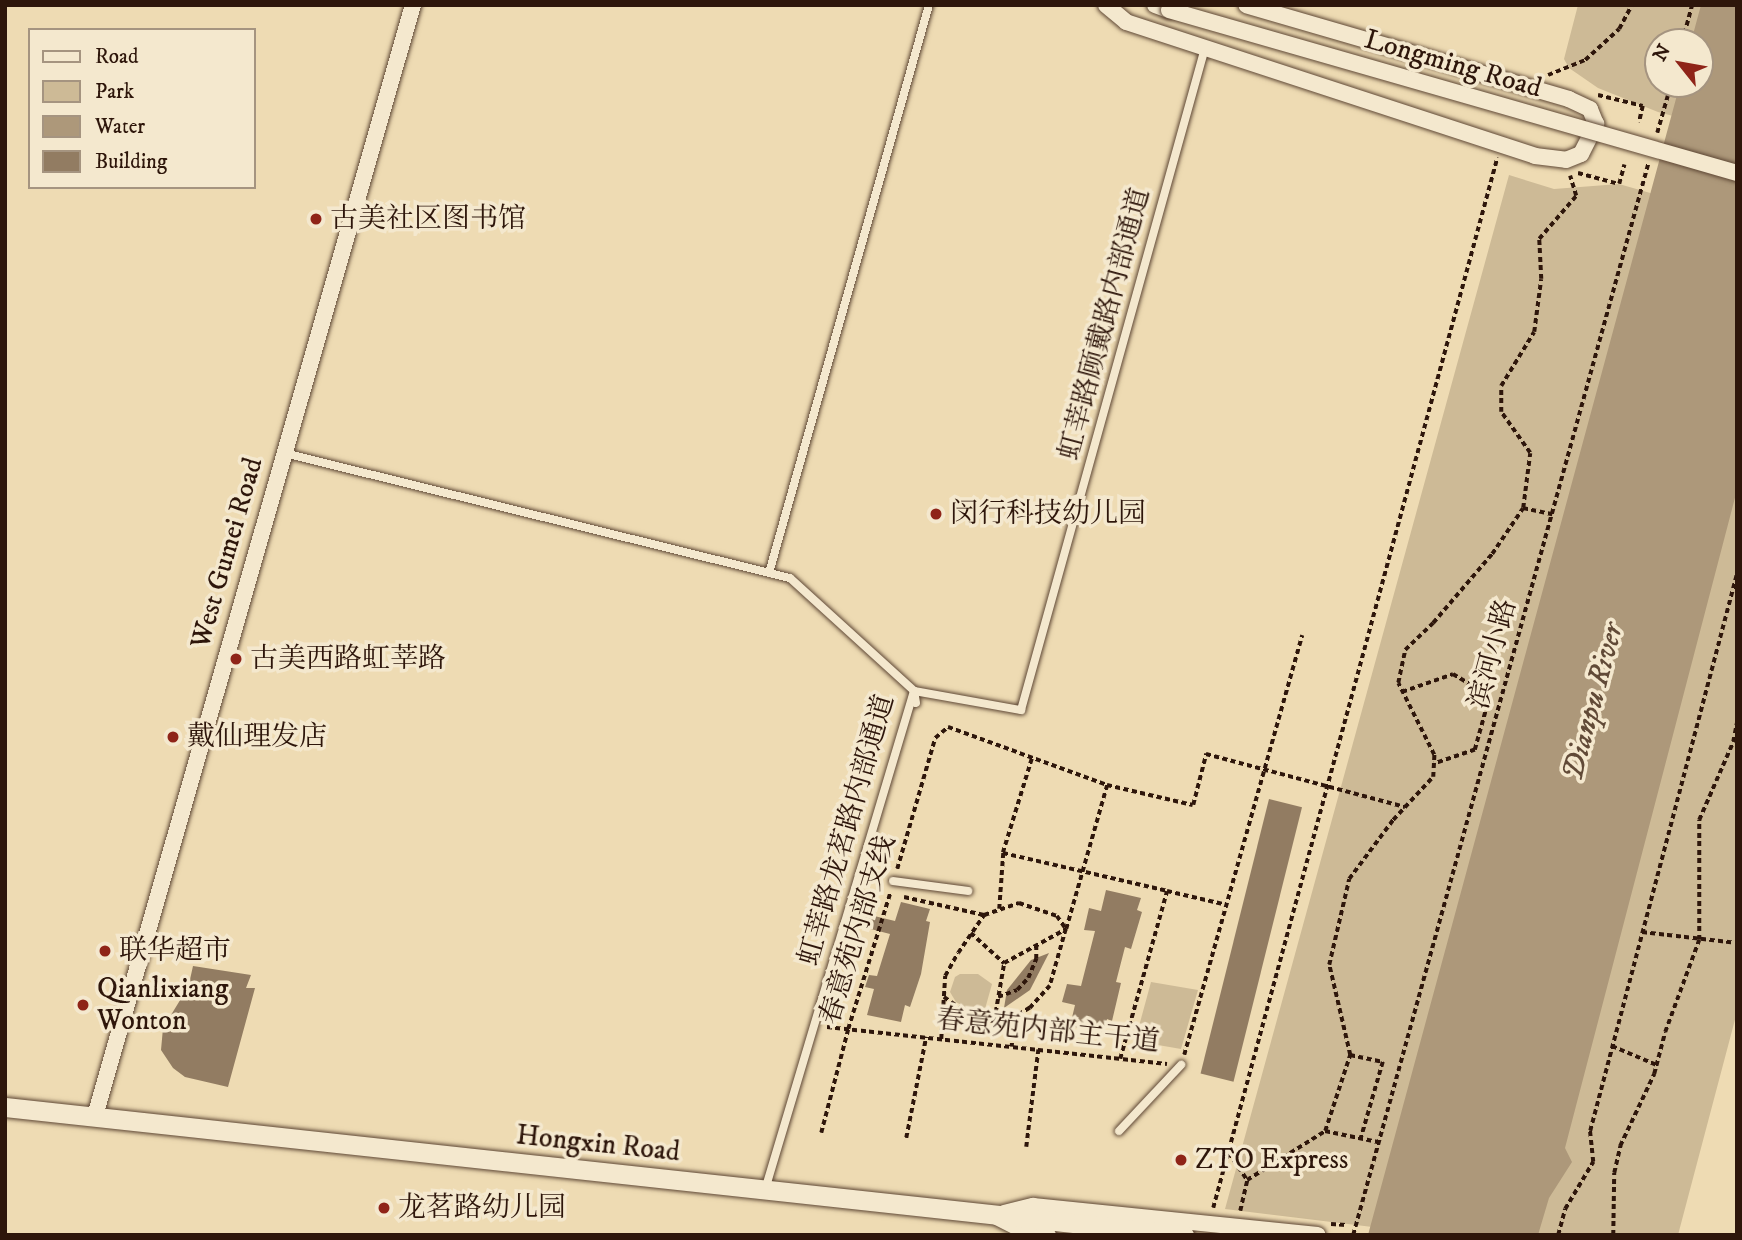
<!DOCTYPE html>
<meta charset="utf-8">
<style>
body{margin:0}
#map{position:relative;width:1742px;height:1240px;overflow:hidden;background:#eedbb3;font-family:"IM FELL DW Pica","Noto Serif SC",serif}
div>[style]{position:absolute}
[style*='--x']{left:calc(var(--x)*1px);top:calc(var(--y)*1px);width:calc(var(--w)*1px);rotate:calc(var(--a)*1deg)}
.green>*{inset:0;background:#cdba96}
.water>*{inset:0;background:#ad987a}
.building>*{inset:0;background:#927c62;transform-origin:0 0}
.path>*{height:3.5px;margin-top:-1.75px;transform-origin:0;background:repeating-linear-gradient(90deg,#2e160b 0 5px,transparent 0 8.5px)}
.roads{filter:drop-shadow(0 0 2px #5e4735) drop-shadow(0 0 2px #5e4735)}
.service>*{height:8px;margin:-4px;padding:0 4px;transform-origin:4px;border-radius:4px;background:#f4e8ce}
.minor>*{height:16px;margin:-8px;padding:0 8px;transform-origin:8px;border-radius:8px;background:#f4e8ce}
.tertiary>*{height:19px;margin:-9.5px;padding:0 9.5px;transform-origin:9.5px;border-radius:9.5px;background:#f4e8ce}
.bridges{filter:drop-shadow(0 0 2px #5e4735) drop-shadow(0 0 2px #5e4735)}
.minor-bridge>*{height:16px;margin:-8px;padding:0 8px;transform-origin:8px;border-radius:8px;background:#f4e8ce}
.dots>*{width:19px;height:19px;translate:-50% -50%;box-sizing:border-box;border:4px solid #f4e8ce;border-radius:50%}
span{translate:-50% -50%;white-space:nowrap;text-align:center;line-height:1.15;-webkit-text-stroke:7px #f4e8ce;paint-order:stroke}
.street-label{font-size:28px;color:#2e160b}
.poi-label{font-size:28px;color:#2e160b}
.left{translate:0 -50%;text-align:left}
.water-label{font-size:30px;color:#614a37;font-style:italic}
.frame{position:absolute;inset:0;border:7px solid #2e160b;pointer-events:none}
.legend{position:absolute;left:28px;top:28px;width:228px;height:161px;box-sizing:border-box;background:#f4e8ce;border:2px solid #a59480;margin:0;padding:9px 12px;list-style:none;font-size:21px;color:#2e160b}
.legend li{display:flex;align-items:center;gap:14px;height:35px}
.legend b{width:35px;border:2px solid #a59480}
.north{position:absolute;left:1644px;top:28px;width:70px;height:70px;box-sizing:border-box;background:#f4e8ce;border:2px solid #a59480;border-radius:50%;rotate:301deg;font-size:19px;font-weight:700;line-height:28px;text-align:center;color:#2e160b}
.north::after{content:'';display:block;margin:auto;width:24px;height:32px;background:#8f2418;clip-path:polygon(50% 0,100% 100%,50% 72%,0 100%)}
</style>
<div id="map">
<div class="green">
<i style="clip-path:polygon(evenodd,1578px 5px,1737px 5px,1737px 133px,1658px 112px,1598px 88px,1569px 68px,1564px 59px,1578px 5px,1658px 42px,1700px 42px,1700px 84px,1658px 84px,1658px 42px)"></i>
<i style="clip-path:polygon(1509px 175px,1554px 189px,1619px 184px,1737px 218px,1737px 1012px,1678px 1235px,1438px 1235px,1225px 1209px)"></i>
<i style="clip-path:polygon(960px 974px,978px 974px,992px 984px,985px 1009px,973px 1012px,956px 1002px,950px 992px,955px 977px)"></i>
<i style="clip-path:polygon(1151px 982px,1198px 990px,1181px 1049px,1135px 1041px)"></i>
</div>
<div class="water">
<i style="clip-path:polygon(1701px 5px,1737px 5px,1737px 490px,1565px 1148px,1572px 1162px,1549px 1198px,1538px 1235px,1368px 1235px,1680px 84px,1700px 84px,1700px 42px,1691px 42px)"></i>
</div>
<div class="building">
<i style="left:1269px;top:799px;width:34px;height:283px;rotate:14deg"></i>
<i style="clip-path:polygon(1106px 890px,1141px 898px,1137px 910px,1142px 912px,1131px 949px,1125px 947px,1116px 982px,1121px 983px,1112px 1021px,1107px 1019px,1104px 1033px,1070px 1026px,1075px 1005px,1062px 1002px,1067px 984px,1081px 986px,1095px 931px,1084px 930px,1089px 908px,1101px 911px)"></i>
<i style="clip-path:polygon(901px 902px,930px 909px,926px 921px,930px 922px,921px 974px,910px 1007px,905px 1005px,901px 1022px,867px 1015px,874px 989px,865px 987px,869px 975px,877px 976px,890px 934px,863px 927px,866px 914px,895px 921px)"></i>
<i style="clip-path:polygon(1049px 953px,1030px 990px,1004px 1008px,1007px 990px,1031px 960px)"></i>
<i style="clip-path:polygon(193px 966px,251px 975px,246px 988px,255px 988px,228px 1087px,185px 1077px,173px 1068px,161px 1050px,163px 1028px,182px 997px,176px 996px,180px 983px,189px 984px)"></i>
</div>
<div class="path">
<i style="--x:1682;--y:42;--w:38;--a:-75"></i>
<i style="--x:1548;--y:75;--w:40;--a:-22"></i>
<i style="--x:1585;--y:60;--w:46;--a:-42.4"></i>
<i style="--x:1619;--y:29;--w:27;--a:-62"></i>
<i style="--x:1598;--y:95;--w:46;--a:13.7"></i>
<i style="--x:1643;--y:106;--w:17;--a:103"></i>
<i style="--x:1657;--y:133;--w:51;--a:-74.1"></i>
<i style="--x:1578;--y:173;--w:42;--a:15"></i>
<i style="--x:1619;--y:184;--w:20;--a:-75"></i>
<i style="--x:1523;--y:508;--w:30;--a:12"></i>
<i style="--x:1402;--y:692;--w:54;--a:-19.4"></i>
<i style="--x:1453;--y:674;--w:43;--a:30.7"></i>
<i style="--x:1490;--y:696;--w:56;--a:105.5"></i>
<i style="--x:1475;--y:750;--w:43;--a:161.1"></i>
<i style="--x:1032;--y:759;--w:98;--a:107.1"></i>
<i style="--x:1003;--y:853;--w:168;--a:13"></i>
<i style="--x:897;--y:869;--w:136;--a:-73.8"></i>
<i style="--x:935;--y:738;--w:17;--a:-40"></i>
<i style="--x:948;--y:727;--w:169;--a:20"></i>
<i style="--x:1107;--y:785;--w:88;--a:13.1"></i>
<i style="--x:1193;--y:805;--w:53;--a:-75.7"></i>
<i style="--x:1206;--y:754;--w:206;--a:14.9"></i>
<i style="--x:904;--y:897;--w:82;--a:12.7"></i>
<i style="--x:999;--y:909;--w:56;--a:-85.9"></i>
<i style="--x:1642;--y:932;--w:96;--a:6.6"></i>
<i style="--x:971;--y:933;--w:45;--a:42.3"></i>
<i style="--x:944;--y:997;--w:37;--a:35"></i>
<i style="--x:974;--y:1018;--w:20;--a:9"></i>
<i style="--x:994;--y:1021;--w:20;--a:-9"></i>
<i style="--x:998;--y:997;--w:20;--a:-20"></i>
<i style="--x:1017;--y:990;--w:16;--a:-47"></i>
<i style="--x:1028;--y:978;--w:21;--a:-67"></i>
<i style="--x:1036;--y:959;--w:13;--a:-90"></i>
<i style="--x:994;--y:1021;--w:59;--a:-80.2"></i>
<i style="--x:1004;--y:963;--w:71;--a:-28.7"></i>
<i style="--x:1066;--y:929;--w:150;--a:-74.1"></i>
<i style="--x:827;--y:1027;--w:342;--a:6.2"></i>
<i style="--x:941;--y:1039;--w:63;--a:-86.4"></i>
<i style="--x:945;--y:976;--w:26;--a:-61"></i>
<i style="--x:958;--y:953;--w:46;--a:-55.6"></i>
<i style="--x:984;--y:915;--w:37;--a:-19"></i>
<i style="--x:1019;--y:903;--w:40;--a:18.9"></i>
<i style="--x:1057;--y:916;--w:16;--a:55"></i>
<i style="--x:1066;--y:929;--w:59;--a:105.7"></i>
<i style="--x:1050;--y:986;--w:30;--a:132"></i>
<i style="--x:1030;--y:1008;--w:19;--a:148"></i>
<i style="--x:1014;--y:1018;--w:29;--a:94"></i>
<i style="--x:1612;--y:1046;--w:49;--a:22.9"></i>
<i style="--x:1184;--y:1055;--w:436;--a:-74.3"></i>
<i style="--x:1350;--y:1055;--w:34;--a:12"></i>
<i style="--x:1383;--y:1062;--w:79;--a:106.1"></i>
<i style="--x:1120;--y:1059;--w:174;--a:-74.4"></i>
<i style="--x:1167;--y:891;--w:62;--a:13.1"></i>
<i style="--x:1325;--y:1131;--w:54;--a:11.7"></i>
<i style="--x:821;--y:1133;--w:107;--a:-75.4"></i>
<i style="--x:848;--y:1029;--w:142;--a:-72.8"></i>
<i style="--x:906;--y:1138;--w:103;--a:-78.8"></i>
<i style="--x:1026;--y:1147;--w:98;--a:-82.9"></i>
<i style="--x:1229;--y:1153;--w:32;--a:56"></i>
<i style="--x:1213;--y:1208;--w:1088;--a:-74.86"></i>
<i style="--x:1240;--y:1211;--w:32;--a:-77"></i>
<i style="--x:1247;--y:1180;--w:92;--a:-32.1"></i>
<i style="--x:1325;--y:1131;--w:80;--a:-71.8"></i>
<i style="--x:1350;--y:1055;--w:92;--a:-103.1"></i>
<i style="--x:1329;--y:965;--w:88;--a:-76.9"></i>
<i style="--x:1349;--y:879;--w:74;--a:-53.3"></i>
<i style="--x:1393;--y:820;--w:59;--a:-47.1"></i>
<i style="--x:1433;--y:777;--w:22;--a:-87"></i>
<i style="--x:1434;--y:755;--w:80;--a:-116.6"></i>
<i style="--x:1398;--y:683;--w:34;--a:-78"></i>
<i style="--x:1405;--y:650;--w:39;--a:-44"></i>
<i style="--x:1433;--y:623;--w:91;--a:-49.5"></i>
<i style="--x:1492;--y:554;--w:55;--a:-56"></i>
<i style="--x:1523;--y:508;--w:55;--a:-82.7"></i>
<i style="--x:1530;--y:453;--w:50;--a:-125.3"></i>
<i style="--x:1501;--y:412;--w:26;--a:-90"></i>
<i style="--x:1501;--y:386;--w:63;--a:-58.6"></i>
<i style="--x:1534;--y:332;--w:53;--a:-82.5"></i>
<i style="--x:1541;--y:279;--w:40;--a:-92.9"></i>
<i style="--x:1539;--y:239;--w:57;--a:-49.3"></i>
<i style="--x:1576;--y:196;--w:21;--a:-107"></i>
<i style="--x:1331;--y:1224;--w:15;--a:4"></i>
<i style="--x:1353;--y:1235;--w:1111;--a:-74.6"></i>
<i style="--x:1558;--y:1235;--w:27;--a:-75"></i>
<i style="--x:1565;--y:1209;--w:55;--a:-59.2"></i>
<i style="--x:1593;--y:1162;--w:31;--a:-96"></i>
<i style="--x:1590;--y:1131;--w:577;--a:-75.24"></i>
<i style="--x:1613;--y:1235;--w:62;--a:-89.1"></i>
<i style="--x:1614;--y:1173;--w:28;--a:-77"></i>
<i style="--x:1620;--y:1146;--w:80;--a:-64.7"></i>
<i style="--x:1654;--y:1074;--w:43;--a:-75.3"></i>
<i style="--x:1665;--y:1032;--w:98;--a:-69.7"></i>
<i style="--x:1699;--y:940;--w:120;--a:-90"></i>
<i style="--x:1699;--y:820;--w:85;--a:-66.4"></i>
<i style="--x:1733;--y:742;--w:21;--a:-79"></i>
</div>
<div class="roads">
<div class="service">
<i style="--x:284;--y:453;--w:521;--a:13.88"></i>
<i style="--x:790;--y:578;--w:168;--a:42.3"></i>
<i style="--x:914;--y:691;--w:521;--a:106.63"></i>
<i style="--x:769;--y:573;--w:590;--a:-74.27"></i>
<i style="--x:916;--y:703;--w:12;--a:-99"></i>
<i style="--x:914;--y:691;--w:109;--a:10.1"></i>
<i style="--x:1021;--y:710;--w:687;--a:-74.47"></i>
<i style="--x:893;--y:881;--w:76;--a:7.6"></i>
<i style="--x:1119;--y:1131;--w:91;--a:-46.8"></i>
</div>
<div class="minor">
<i style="--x:1106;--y:5;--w:26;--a:40"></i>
<i style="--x:1126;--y:22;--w:430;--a:18.1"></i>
<i style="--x:1535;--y:156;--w:31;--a:7"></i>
<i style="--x:1566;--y:160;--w:16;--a:-22"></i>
<i style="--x:1581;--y:154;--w:34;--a:-63"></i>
<i style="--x:1596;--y:124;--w:16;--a:-112"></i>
<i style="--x:1590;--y:109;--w:23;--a:-155"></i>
<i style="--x:1569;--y:99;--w:336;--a:-163.8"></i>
<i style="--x:1155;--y:5;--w:15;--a:20"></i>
<i style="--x:95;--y:1116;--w:1156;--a:-74.03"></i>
<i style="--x:1004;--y:1213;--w:30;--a:-14"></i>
<i style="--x:1033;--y:1206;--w:286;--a:5.8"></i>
<i style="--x:997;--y:1217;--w:35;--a:27"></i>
<i style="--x:1028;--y:1233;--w:20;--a:6"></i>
</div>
<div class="tertiary">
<i style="--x:5;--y:1107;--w:1186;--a:6.2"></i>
</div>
</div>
<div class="bridges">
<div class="minor-bridge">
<i style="--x:1169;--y:10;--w:591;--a:16.01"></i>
</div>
</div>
<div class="dots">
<i style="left:316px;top:219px;background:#8f2418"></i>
<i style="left:936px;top:514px;background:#8f2418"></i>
<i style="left:236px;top:659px;background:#8f2418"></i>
<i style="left:173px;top:737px;background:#8f2418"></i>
<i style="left:105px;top:951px;background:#8f2418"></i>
<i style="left:83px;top:1005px;background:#8f2418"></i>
<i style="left:1181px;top:1160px;background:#8f2418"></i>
<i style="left:384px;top:1208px;background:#8f2418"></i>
</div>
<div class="street-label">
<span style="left:1453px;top:64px;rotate:16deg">Longming Road</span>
<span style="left:1105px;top:324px;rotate:-75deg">虹莘路顾戴路内部通道</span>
<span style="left:227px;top:553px;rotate:-74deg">West Gumei Road</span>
<span style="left:1493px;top:654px;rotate:-75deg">滨河小路</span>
<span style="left:847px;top:830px;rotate:-74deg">虹莘路龙茗路内部通道</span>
<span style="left:858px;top:930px;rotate:-73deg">春意苑内部支线</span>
<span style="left:1048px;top:1031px;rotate:6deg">春意苑内部主干道</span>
<span style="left:598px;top:1144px;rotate:6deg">Hongxin Road</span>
</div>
<div class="poi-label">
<span class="left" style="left:330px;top:219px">古美社区图书馆</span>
<span class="left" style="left:950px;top:514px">闵行科技幼儿园</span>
<span class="left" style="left:250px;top:659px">古美西路虹莘路</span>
<span class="left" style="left:187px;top:737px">戴仙理发店</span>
<span class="left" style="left:119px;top:951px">联华超市</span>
<span class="left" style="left:97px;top:1005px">Qianlixiang<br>Wonton</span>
<span class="left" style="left:1195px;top:1160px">ZTO Express</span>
<span class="left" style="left:398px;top:1208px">龙茗路幼儿园</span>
</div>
<div class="water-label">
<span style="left:1594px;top:702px;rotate:-75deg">Dianpu River</span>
</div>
<div class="frame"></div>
<ul class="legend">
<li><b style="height:9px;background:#f4e8ce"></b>Road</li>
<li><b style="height:19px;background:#cdba96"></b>Park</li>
<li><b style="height:19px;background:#ad987a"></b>Water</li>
<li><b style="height:19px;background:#927c62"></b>Building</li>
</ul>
<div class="north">N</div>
</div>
